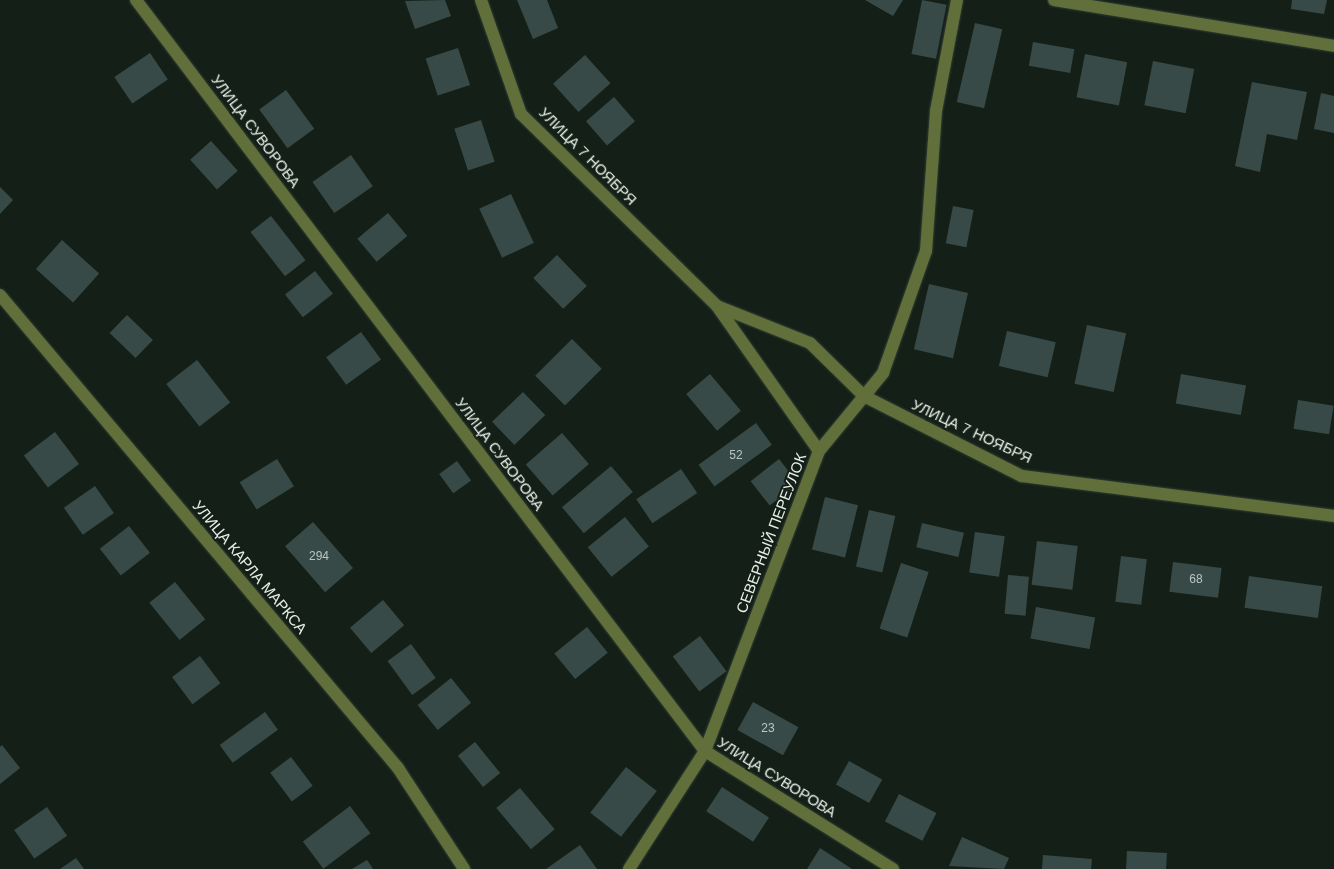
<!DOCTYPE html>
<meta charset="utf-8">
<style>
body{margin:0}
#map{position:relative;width:1334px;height:869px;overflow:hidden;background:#142017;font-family:Helvetica,sans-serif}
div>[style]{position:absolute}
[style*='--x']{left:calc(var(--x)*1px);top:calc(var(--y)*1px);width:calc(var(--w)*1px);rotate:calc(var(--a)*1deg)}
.building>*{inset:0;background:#384a47;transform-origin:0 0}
.roads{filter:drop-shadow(0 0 1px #323d34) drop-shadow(0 0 1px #323d34)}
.minor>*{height:12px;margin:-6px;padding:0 6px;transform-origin:6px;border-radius:6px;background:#61703a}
span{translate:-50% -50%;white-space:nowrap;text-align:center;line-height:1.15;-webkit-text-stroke:4px #142017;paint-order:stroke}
.number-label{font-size:12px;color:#bcc6c0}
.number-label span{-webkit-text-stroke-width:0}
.street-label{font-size:15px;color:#e8f0e9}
</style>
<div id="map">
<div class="building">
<i style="clip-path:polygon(445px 0,451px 16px,415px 29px,405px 1px)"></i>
<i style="clip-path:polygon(517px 0,547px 0,558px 28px,533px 39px)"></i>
<i style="clip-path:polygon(865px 0,903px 0,893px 16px)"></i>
<i style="left:922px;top:0;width:25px;height:55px;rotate:11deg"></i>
<i style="clip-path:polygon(1292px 0,1327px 0,1324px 14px,1291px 9px)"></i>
<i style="left:975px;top:23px;width:28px;height:81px;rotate:13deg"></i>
<i style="left:1033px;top:42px;width:42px;height:24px;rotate:10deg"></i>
<i style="left:458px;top:48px;width:39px;height:34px;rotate:72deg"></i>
<i style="left:150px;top:53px;width:32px;height:43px;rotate:56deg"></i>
<i style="left:1085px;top:54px;width:43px;height:44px;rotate:11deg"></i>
<i style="left:585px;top:55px;width:38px;height:43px;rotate:48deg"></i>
<i style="left:1153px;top:61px;width:42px;height:45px;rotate:11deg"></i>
<i style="clip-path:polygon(1252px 82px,1307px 92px,1297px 140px,1267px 134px,1260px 172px,1235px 166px)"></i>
<i style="left:286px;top:90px;width:48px;height:33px;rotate:54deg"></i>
<i style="clip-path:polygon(1321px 93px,1334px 96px,1334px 133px,1314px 129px)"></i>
<i style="left:614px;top:97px;width:32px;height:37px;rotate:49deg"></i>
<i style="left:481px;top:120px;width:44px;height:28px;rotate:72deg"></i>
<i style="left:211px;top:141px;width:40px;height:28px;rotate:48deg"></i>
<i style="left:351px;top:155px;width:38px;height:47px;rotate:55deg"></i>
<i style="clip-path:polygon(0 187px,13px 200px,0 214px)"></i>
<i style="left:511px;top:194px;width:54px;height:35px;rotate:65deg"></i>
<i style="left:953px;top:206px;width:21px;height:38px;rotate:11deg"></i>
<i style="left:388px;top:213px;width:30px;height:40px;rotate:50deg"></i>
<i style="left:271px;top:216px;width:56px;height:26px;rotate:52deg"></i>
<i style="left:62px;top:240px;width:50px;height:39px;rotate:42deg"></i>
<i style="left:557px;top:255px;width:43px;height:33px;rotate:46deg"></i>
<i style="left:315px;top:271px;width:29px;height:38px;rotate:52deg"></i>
<i style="left:929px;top:284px;width:40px;height:67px;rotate:13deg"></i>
<i style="left:127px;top:315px;width:36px;height:25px;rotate:44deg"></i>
<i style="left:1087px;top:325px;width:40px;height:60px;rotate:12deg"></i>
<i style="left:1007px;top:331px;width:50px;height:36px;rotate:13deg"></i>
<i style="left:361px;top:332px;width:34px;height:43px;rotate:54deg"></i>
<i style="left:572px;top:339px;width:42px;height:52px;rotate:45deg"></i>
<i style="left:197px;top:360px;width:54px;height:39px;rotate:52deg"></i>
<i style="left:710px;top:374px;width:48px;height:31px;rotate:50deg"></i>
<i style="left:1181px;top:374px;width:66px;height:30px;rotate:10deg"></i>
<i style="left:523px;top:392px;width:32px;height:43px;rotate:46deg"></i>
<i style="left:1298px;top:400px;width:36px;height:29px;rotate:9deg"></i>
<i style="left:756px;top:423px;width:27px;height:71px;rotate:54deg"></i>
<i style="left:55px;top:432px;width:40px;height:39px;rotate:53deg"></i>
<i style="left:562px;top:433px;width:41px;height:48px;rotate:49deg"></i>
<i style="left:277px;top:459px;width:32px;height:44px;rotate:58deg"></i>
<i style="left:779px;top:459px;width:31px;height:36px;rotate:52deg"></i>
<i style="left:457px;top:461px;width:24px;height:22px;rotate:54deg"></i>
<i style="left:611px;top:466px;width:34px;height:64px;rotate:50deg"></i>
<i style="left:681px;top:469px;width:29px;height:54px;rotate:56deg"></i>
<i style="left:95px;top:486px;width:33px;height:38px;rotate:55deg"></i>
<i style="left:825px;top:497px;width:34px;height:54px;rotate:14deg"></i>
<i style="left:869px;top:510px;width:27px;height:58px;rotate:13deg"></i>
<i style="left:625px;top:517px;width:38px;height:48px;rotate:51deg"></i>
<i style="left:313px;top:522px;width:61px;height:37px;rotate:49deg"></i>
<i style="left:922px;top:523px;width:43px;height:25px;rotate:13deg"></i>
<i style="left:129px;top:526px;width:34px;height:37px;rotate:52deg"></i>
<i style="left:975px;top:532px;width:30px;height:41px;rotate:8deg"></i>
<i style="left:1037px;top:541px;width:41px;height:44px;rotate:7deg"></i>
<i style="left:1121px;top:556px;width:26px;height:46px;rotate:7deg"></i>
<i style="left:1173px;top:562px;width:49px;height:30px;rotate:7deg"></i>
<i style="left:901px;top:563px;width:29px;height:69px;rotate:18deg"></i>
<i style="left:1008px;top:575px;width:21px;height:39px;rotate:5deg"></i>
<i style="left:1249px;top:576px;width:74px;height:32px;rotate:8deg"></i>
<i style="left:175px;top:582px;width:48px;height:33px;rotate:51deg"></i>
<i style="left:383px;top:600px;width:33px;height:43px;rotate:50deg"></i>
<i style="left:1036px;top:607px;width:60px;height:32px;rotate:10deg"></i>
<i style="left:587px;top:627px;width:33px;height:42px;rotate:51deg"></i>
<i style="left:700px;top:636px;width:44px;height:34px;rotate:53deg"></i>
<i style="left:411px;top:644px;width:42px;height:29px;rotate:54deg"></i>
<i style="left:200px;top:656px;width:34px;height:35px;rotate:53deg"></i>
<i style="left:451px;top:678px;width:32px;height:43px;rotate:51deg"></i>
<i style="left:753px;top:702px;width:52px;height:32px;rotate:29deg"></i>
<i style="left:265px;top:712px;width:22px;height:56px;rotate:54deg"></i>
<i style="left:475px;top:742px;width:40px;height:22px;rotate:51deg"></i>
<i style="clip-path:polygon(2px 745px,20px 768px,0 784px,0 747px)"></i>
<i style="left:291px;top:757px;width:36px;height:26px;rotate:53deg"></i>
<i style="left:849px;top:761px;width:38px;height:27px;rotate:29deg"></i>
<i style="left:626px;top:767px;width:39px;height:58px;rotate:38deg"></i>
<i style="left:722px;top:787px;width:56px;height:29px;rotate:33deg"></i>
<i style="left:520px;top:788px;width:54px;height:31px;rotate:50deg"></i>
<i style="left:899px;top:794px;width:42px;height:31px;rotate:27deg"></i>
<i style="left:350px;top:806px;width:34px;height:59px;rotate:53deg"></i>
<i style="left:47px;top:807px;width:35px;height:40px;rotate:55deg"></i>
<i style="clip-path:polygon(962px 837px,1009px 858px,1004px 869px,949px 866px)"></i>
<i style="clip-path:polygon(580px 845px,597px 869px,546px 869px)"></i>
<i style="clip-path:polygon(820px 848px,852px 869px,807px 869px)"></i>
<i style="left:1127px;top:851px;width:40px;height:18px;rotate:3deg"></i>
<i style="clip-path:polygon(1043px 855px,1092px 859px,1091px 869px,1042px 869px)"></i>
<i style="clip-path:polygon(76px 858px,84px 869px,60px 869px)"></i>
<i style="clip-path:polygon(367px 860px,373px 869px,352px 869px)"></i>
</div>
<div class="roads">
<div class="minor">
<i style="--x:136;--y:0;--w:942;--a:52.85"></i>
<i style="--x:705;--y:751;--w:222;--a:32.1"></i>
<i style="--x:481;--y:0;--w:121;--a:70.7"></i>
<i style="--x:521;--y:114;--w:274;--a:44.4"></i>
<i style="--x:717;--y:306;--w:177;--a:54.9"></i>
<i style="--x:1054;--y:0;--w:284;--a:9.3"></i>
<i style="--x:0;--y:295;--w:618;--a:49.92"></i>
<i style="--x:398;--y:768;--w:121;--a:56.8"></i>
<i style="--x:717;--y:306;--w:100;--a:21.7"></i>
<i style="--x:810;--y:343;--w:76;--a:44.5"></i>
<i style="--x:864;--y:396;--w:177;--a:26.9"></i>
<i style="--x:1022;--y:476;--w:315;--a:7.3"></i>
<i style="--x:629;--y:869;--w:140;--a:-57.2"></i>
<i style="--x:705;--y:751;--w:321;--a:-69.2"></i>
<i style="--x:819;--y:451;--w:101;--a:-50.6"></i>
<i style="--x:883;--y:373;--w:129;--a:-70.6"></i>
<i style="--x:926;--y:251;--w:140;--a:-85.9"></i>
<i style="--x:936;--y:111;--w:113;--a:-79.3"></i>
</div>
</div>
<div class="number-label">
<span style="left:736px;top:456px">52</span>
<span style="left:319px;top:557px">294</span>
<span style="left:1196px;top:580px">68</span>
<span style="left:768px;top:729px">23</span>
</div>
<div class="street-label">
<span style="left:256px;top:131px;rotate:53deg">УЛИЦА СУВОРОВА</span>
<span style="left:588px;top:156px;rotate:45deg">УЛИЦА 7 НОЯБРЯ</span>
<span style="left:972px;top:431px;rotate:25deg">УЛИЦА 7 НОЯБРЯ</span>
<span style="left:500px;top:454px;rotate:53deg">УЛИЦА СУВОРОВА</span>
<span style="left:771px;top:533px;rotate:-69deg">СЕВЕРНЫЙ ПЕРЕУЛОК</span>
<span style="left:250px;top:567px;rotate:50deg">УЛИЦА КАРЛА МАРКСА</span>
<span style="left:777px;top:777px;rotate:32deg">УЛИЦА СУВОРОВА</span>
</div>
</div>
